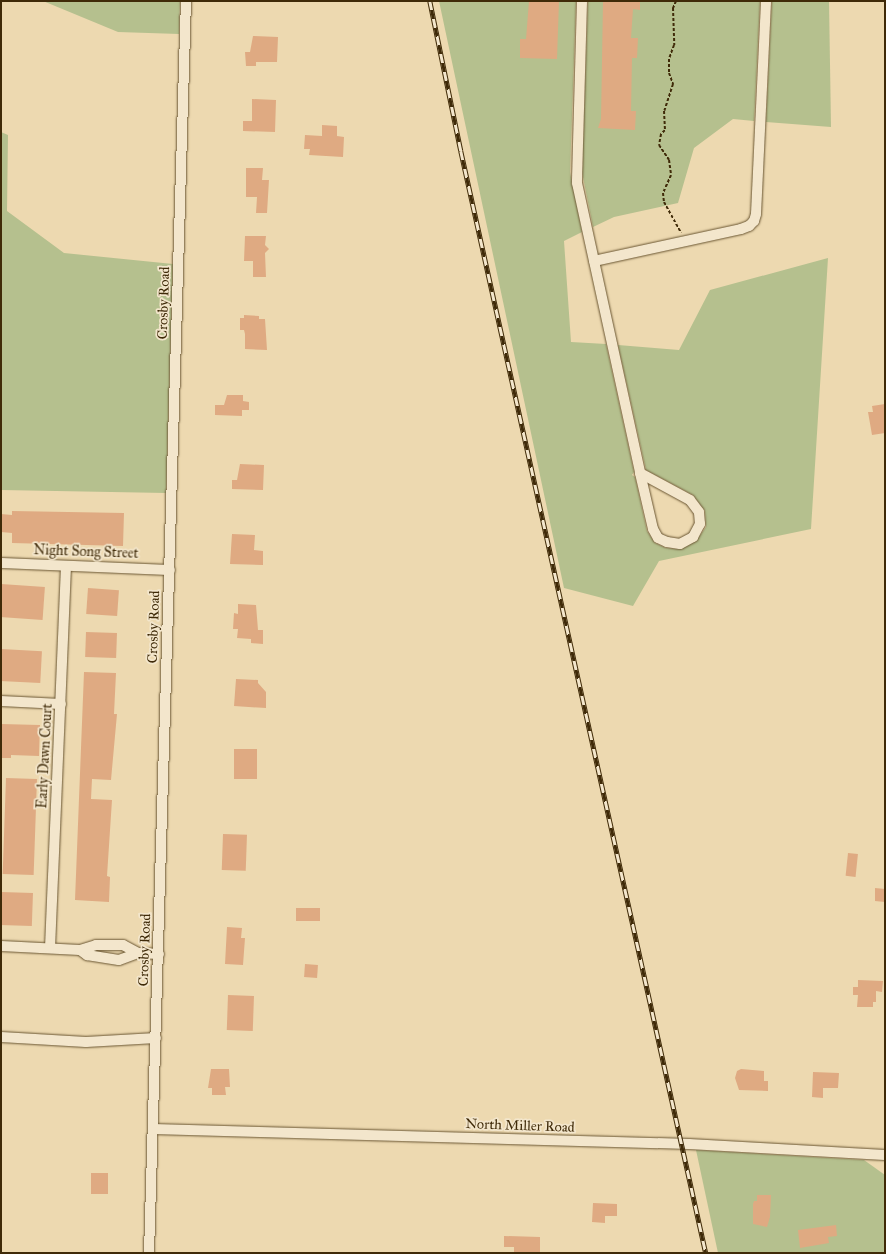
<!DOCTYPE html>
<style>
body{margin:0}
#map{position:relative;width:886px;height:1254px;overflow:hidden;background:#edd9b0;font-family:"IM FELL Great Primer",serif}
div>[style]{position:absolute}
[style*='--x']{left:calc(var(--x)*1px);top:calc(var(--y)*1px);width:calc(var(--w)*1px);rotate:calc(var(--a)*1deg)}
.green>*{inset:0;background:#b5c08e}
.building>*{inset:0;background:#dfaa82;transform-origin:0 0}
.path>*{height:2px;margin-top:-1px;transform-origin:0;background:repeating-linear-gradient(90deg,#3f2a08 0 3px,transparent 0 5px)}
.roads{filter:drop-shadow(0 0 1px #6a5632) drop-shadow(0 0 1px #6a5632)}
.minor>*{height:10px;margin:-5px;padding:0 5px;transform-origin:5px;border-radius:5px;background:#f3e6cc}
.rail>*{height:4.5px;margin-top:-2.25px;transform-origin:0;background:repeating-linear-gradient(90deg,#f3e6cc 0 9px,#3f2a08 0 18px);box-sizing:border-box;border-block:1px solid #3f2a08}
span{translate:-50% -50%;white-space:nowrap;text-align:center;line-height:1.15;-webkit-text-stroke:3.5px #f3e6cc;paint-order:stroke}
.street-label{font-size:14px;color:#3f2a08}
.frame{position:absolute;inset:0;border:2px solid #3f2a08;pointer-events:none}
</style>
<div id="map">
<div class="green">
<i style="clip-path:polygon(43px 1px,180px 1px,179px 34px,118px 32px)"></i>
<i style="clip-path:polygon(439px 1px,576px 1px,570px 172px,582px 232px,564px 241px,571px 342px,606px 344px,634px 472px,632px 475px,635px 477px,647px 531px,655px 543px,666px 548px,679px 549px,696px 541px,706px 527px,705px 511px,693px 495px,646px 470px,618px 345px,679px 350px,710px 290px,828px 258px,811px 529px,659px 561px,633px 606px,564px 588px)"></i>
<i style="clip-path:polygon(588px 1px,760px 1px,754px 121px,733px 119px,694px 148px,678px 203px,614px 217px,593px 227px,582px 172px)"></i>
<i style="clip-path:polygon(772px 1px,829px 1px,831px 127px,766px 122px)"></i>
<i style="clip-path:polygon(1px 132px,8px 135px,7px 211px,64px 253px,173px 264px,166px 493px,1px 490px)"></i>
<i style="clip-path:polygon(696px 1150px,864px 1160px,885px 1175px,885px 1253px,718px 1253px)"></i>
</div>
<div class="building">
<i style="clip-path:polygon(529px 1px,559px 1px,557px 59px,520px 58px,520px 39px,526px 39px)"></i>
<i style="clip-path:polygon(603px 1px,640px 1px,640px 10px,633px 9px,631px 38px,638px 38px,637px 58px,632px 58px,631px 111px,636px 111px,635px 130px,598px 128px,601px 119px)"></i>
<i style="clip-path:polygon(253px 36px,278px 37px,277px 62px,256px 62px,256px 66px,246px 66px,245px 52px,250px 52px)"></i>
<i style="clip-path:polygon(252px 99px,276px 100px,275px 132px,243px 131px,243px 121px,252px 121px)"></i>
<i style="clip-path:polygon(322px 125px,337px 126px,337px 136px,344px 137px,343px 157px,309px 155px,310px 149px,304px 149px,305px 135px,322px 136px)"></i>
<i style="clip-path:polygon(246px 168px,263px 168px,262px 180px,269px 180px,267px 213px,256px 213px,257px 197px,246px 197px)"></i>
<i style="clip-path:polygon(245px 236px,266px 236px,265px 245px,269px 249px,265px 253px,266px 277px,253px 277px,253px 261px,244px 261px)"></i>
<i style="clip-path:polygon(244px 315px,259px 316px,259px 319px,265px 319px,267px 350px,245px 349px,245px 334px,244px 330px,240px 330px,240px 318px,244px 318px)"></i>
<i style="clip-path:polygon(227px 395px,243px 395px,243px 401px,249px 402px,249px 410px,242px 410px,242px 416px,215px 415px,215px 405px,224px 405px)"></i>
<i style="clip-path:polygon(885px 404px,885px 433px,872px 435px,868px 412px,873px 412px,872px 406px)"></i>
<i style="clip-path:polygon(240px 464px,264px 465px,263px 490px,232px 489px,232px 480px,237px 480px)"></i>
<i style="clip-path:polygon(12px 511px,124px 513px,123px 546px,12px 543px,12px 533px,1px 532px,1px 514px,12px 515px)"></i>
<i style="clip-path:polygon(232px 534px,255px 535px,254px 550px,263px 551px,263px 565px,230px 564px)"></i>
<i style="left:1px;top:584px;width:44px;height:33px;rotate:4deg"></i>
<i style="left:88px;top:588px;width:31px;height:26px;rotate:4deg"></i>
<i style="clip-path:polygon(238px 604px,256px 605px,258px 630px,263px 630px,263px 644px,251px 643px,251px 639px,237px 638px,238px 629px,233px 629px,234px 613px,238px 614px)"></i>
<i style="left:86px;top:632px;width:31px;height:25px;rotate:2deg"></i>
<i style="left:1px;top:649px;width:41px;height:32px;rotate:3deg"></i>
<i style="clip-path:polygon(84px 672px,116px 673px,114px 714px,117px 714px,111px 780px,92px 779px,91px 799px,112px 800px,107px 876px,110px 877px,109px 902px,75px 900px)"></i>
<i style="clip-path:polygon(236px 679px,258px 680px,258px 683px,266px 692px,266px 708px,234px 706px)"></i>
<i style="clip-path:polygon(1px 724px,40px 725px,39px 756px,11px 755px,11px 758px,1px 758px)"></i>
<i style="left:234px;top:749px;width:23px;height:30px"></i>
<i style="left:6px;top:778px;width:31px;height:96px;rotate:2deg"></i>
<i style="left:223px;top:834px;width:24px;height:36px;rotate:2deg"></i>
<i style="left:848px;top:853px;width:10px;height:23px;rotate:6deg"></i>
<i style="clip-path:polygon(875px 888px,885px 889px,885px 902px,875px 901px)"></i>
<i style="left:1px;top:892px;width:32px;height:33px;rotate:2deg"></i>
<i style="left:296px;top:908px;width:24px;height:13px"></i>
<i style="clip-path:polygon(227px 927px,242px 928px,241px 938px,245px 938px,243px 965px,225px 964px)"></i>
<i style="left:305px;top:964px;width:13px;height:13px;rotate:4deg"></i>
<i style="clip-path:polygon(858px 980px,883px 981px,882px 992px,876px 991px,876px 1002px,873px 1002px,873px 1007px,857px 1007px,858px 995px,853px 995px,853px 987px,858px 987px)"></i>
<i style="left:228px;top:995px;width:26px;height:35px;rotate:2deg"></i>
<i style="clip-path:polygon(211px 1069px,229px 1069px,230px 1087px,225px 1087px,226px 1095px,212px 1095px,212px 1088px,208px 1088px)"></i>
<i style="clip-path:polygon(741px 1069px,764px 1071px,764px 1081px,768px 1081px,768px 1091px,739px 1090px,735px 1078px,737px 1071px)"></i>
<i style="clip-path:polygon(813px 1072px,839px 1073px,838px 1088px,823px 1088px,823px 1098px,812px 1097px)"></i>
<i style="left:91px;top:1173px;width:17px;height:21px"></i>
<i style="clip-path:polygon(757px 1195px,771px 1195px,770px 1217px,767px 1227px,753px 1224px,753px 1204px,754px 1201px,757px 1201px)"></i>
<i style="clip-path:polygon(593px 1203px,617px 1204px,617px 1216px,605px 1216px,605px 1223px,592px 1222px)"></i>
<i style="clip-path:polygon(836px 1225px,837px 1236px,828px 1237px,829px 1243px,800px 1248px,798px 1230px)"></i>
<i style="clip-path:polygon(504px 1236px,540px 1237px,540px 1253px,514px 1253px,514px 1247px,504px 1247px)"></i>
</div>
<div class="path">
<i style="--x:676;--y:1;--w:8;--a:113"></i>
<i style="--x:673;--y:8;--w:37;--a:88"></i>
<i style="--x:674;--y:45;--w:15;--a:110"></i>
<i style="--x:669;--y:59;--w:14;--a:90"></i>
<i style="--x:669;--y:73;--w:12;--a:70"></i>
<i style="--x:673;--y:84;--w:28;--a:108"></i>
<i style="--x:664;--y:111;--w:19;--a:87"></i>
<i style="--x:665;--y:130;--w:6;--a:135"></i>
<i style="--x:661;--y:134;--w:11;--a:100"></i>
<i style="--x:659;--y:145;--w:18;--a:56"></i>
<i style="--x:669;--y:160;--w:15;--a:82"></i>
<i style="--x:671;--y:175;--w:20;--a:114"></i>
<i style="--x:663;--y:193;--w:9;--a:84"></i>
<i style="--x:664;--y:202;--w:35;--a:61"></i>
</div>
<div class="roads">
<div class="minor">
<i style="--x:582;--y:1;--w:182;--a:91.6"></i>
<i style="--x:577;--y:183;--w:297;--a:77.7"></i>
<i style="--x:640;--y:473;--w:57;--a:76.9"></i>
<i style="--x:653;--y:529;--w:10;--a:61"></i>
<i style="--x:658;--y:538;--w:10;--a:24"></i>
<i style="--x:667;--y:542;--w:13;--a:9"></i>
<i style="--x:680;--y:544;--w:15;--a:-28"></i>
<i style="--x:693;--y:537;--w:15;--a:-62"></i>
<i style="--x:700;--y:524;--w:12;--a:-95"></i>
<i style="--x:699;--y:512;--w:15;--a:-127"></i>
<i style="--x:690;--y:500;--w:57;--a:-151.6"></i>
<i style="--x:594;--y:261;--w:150;--a:-12.3"></i>
<i style="--x:741;--y:229;--w:9;--a:-21"></i>
<i style="--x:749;--y:226;--w:7;--a:-45"></i>
<i style="--x:754;--y:221;--w:7;--a:-74"></i>
<i style="--x:756;--y:214;--w:213;--a:-87.3"></i>
<i style="--x:1;--y:563;--w:169;--a:2.4"></i>
<i style="--x:1;--y:701;--w:60;--a:2.9"></i>
<i style="--x:1;--y:946;--w:79;--a:2.9"></i>
<i style="--x:80;--y:950;--w:9;--a:36"></i>
<i style="--x:87;--y:955;--w:32;--a:9"></i>
<i style="--x:119;--y:960;--w:20;--a:-20"></i>
<i style="--x:138;--y:953;--w:21;--a:3"></i>
<i style="--x:50;--y:948;--w:382;--a:-87.6"></i>
<i style="--x:80;--y:950;--w:17;--a:-17"></i>
<i style="--x:96;--y:945;--w:27;--a:0"></i>
<i style="--x:123;--y:945;--w:17;--a:28"></i>
<i style="--x:1;--y:1037;--w:85;--a:3.4"></i>
<i style="--x:86;--y:1042;--w:70;--a:-3.3"></i>
<i style="--x:153;--y:1129;--w:536;--a:1.6"></i>
<i style="--x:689;--y:1144;--w:196;--a:3.2"></i>
<i style="--x:149;--y:1253;--w:1253;--a:-88.31"></i>
</div>
</div>
<div class="rail">
<i style="--x:430;--y:1;--w:153;--a:78.3"></i>
<i style="--x:461;--y:151;--w:1129;--a:77.47"></i>
</div>
<div class="street-label">
<span style="left:164px;top:303px;rotate:-88deg">Crosby Road</span>
<span style="left:86px;top:552px;rotate:2deg">Night Song Street</span>
<span style="left:154px;top:627px;rotate:-88deg">Crosby Road</span>
<span style="left:45px;top:756px;rotate:-87deg">Early Dawn Court</span>
<span style="left:145px;top:950px;rotate:-88deg">Crosby Road</span>
<span style="left:520px;top:1126px;rotate:2deg">North Miller Road</span>
</div>
<div class="frame"></div>
</div>
